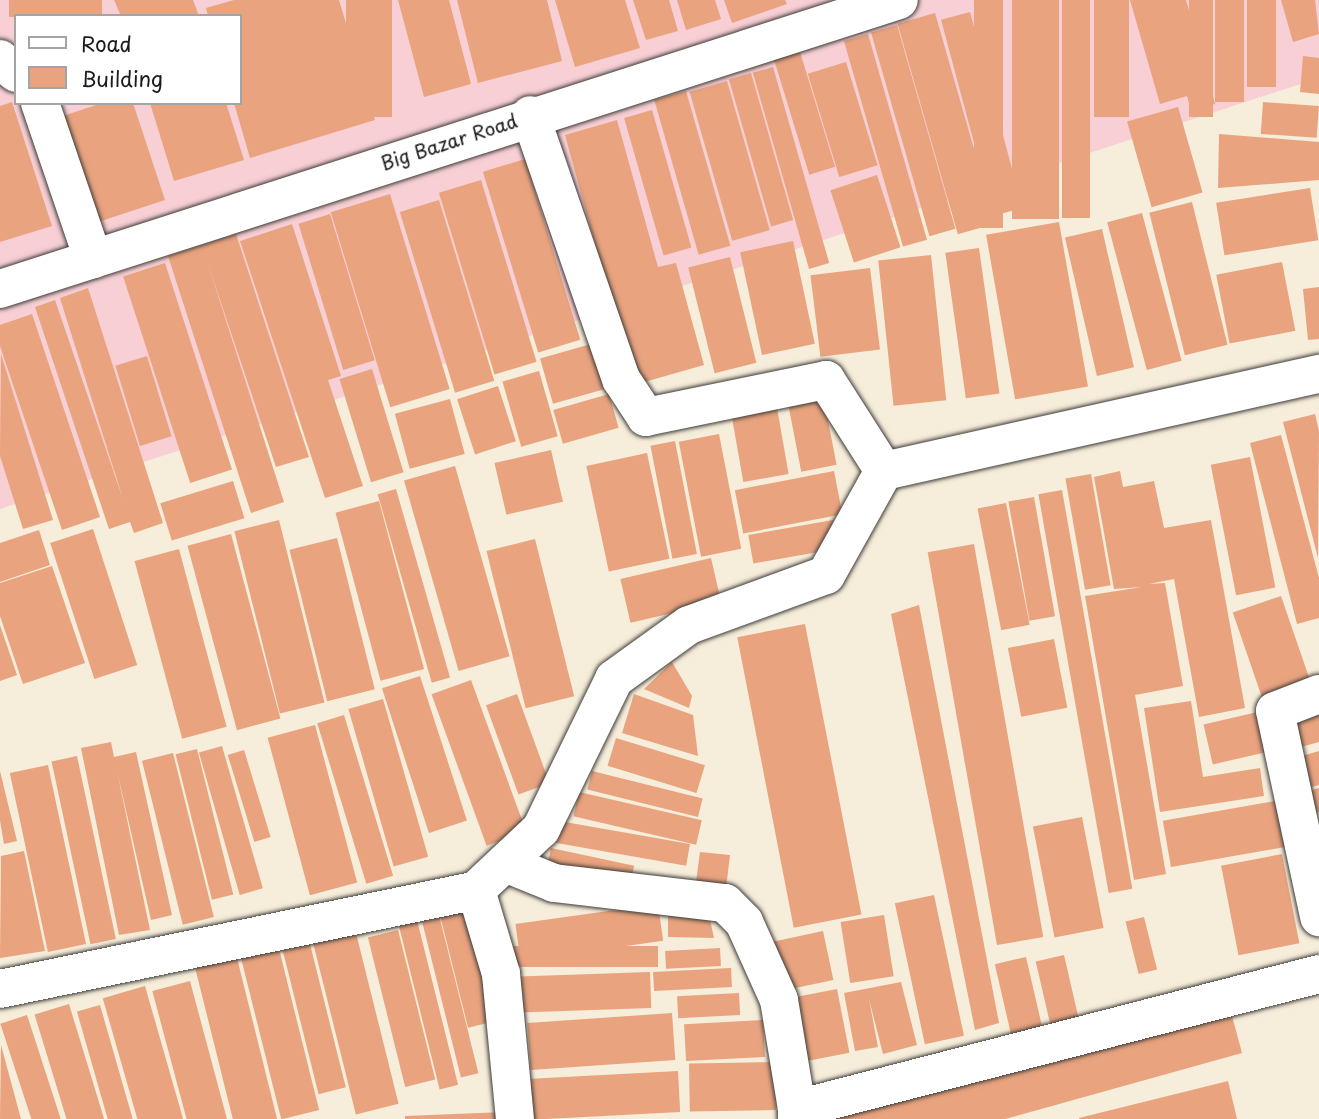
<!DOCTYPE html>
<style>
body{margin:0}
#map{position:relative;width:1319px;height:1119px;overflow:hidden;background:#f6edda;font-family:"Playpen Sans",sans-serif}
div>[style]{position:absolute}
[style*='--x']{left:calc(var(--x)*1px);top:calc(var(--y)*1px);width:calc(var(--w)*1px);rotate:calc(var(--a)*1deg)}
.built>*{inset:0;background:#f7cfd4}
.building>*{inset:0;background:#e9a37f;transform-origin:0 0}
.roads{filter:drop-shadow(0 0 2px #3d3b38) drop-shadow(0 0 2px #3d3b38)}
.minor>*{height:38px;margin:-19px;padding:0 19px;transform-origin:19px;border-radius:19px;background:#fff}
span{translate:-50% -50%;white-space:nowrap;text-align:center;line-height:1.15;-webkit-text-stroke:6px #fff;paint-order:stroke}
.street-label{font-size:19px;color:#1c1c1c}
.legend{position:absolute;left:14px;top:14px;width:228px;height:91px;box-sizing:border-box;background:#fff;border:2px solid #a4a4a4;margin:0;padding:9px 12px;list-style:none;font-size:21px;color:#1c1c1c}
.legend li{display:flex;align-items:center;gap:14px;height:35px}
.legend b{width:35px;border:2px solid #a4a4a4}
</style>
<div id="map">
<div class="built">
<i style="clip-path:polygon(evenodd,0 0,1319px 0,1319px 78px,0 509px,0 0,16px 16px,240px 16px,240px 103px,16px 103px,16px 16px)"></i>
</div>
<div class="building">
<i style="left:9px;top:0;width:93px;height:17px"></i>
<i style="clip-path:polygon(114px 0,193px 0,199px 16px,121px 16px)"></i>
<i style="clip-path:polygon(234px 0,339px 0,375px 120px,250px 158px,234px 103px,240px 103px,240px 16px,208px 16px,206px 8px)"></i>
<i style="left:346px;top:0;width:46px;height:117px"></i>
<i style="clip-path:polygon(398px 0,449px 0,471px 84px,424px 97px)"></i>
<i style="clip-path:polygon(457px 0,547px 0,562px 61px,478px 83px)"></i>
<i style="clip-path:polygon(555px 0,625px 0,640px 48px,575px 67px)"></i>
<i style="clip-path:polygon(633px 0,669px 0,678px 31px,646px 40px)"></i>
<i style="clip-path:polygon(677px 0,715px 0,721px 19px,686px 30px)"></i>
<i style="clip-path:polygon(724px 0,785px 0,787px 4px,732px 23px)"></i>
<i style="left:974px;top:0;width:29px;height:228px"></i>
<i style="left:1012px;top:0;width:47px;height:219px"></i>
<i style="left:1062px;top:0;width:28px;height:218px"></i>
<i style="left:1094px;top:0;width:35px;height:117px"></i>
<i style="clip-path:polygon(1130px 0,1186px 0,1215px 104px,1191px 111px,1187px 96px,1160px 104px)"></i>
<i style="left:1189px;top:0;width:24px;height:117px"></i>
<i style="left:1215px;top:0;width:29px;height:102px"></i>
<i style="left:1247px;top:0;width:29px;height:87px"></i>
<i style="clip-path:polygon(1281px 0,1315px 0,1319px 34px,1293px 42px)"></i>
<i style="left:970px;top:12px;width:203px;height:30px;rotate:75deg"></i>
<i style="left:935px;top:13px;width:219px;height:39px;rotate:74deg"></i>
<i style="left:897px;top:25px;width:212px;height:27px;rotate:74deg"></i>
<i style="left:868px;top:34px;width:214px;height:25px;rotate:74deg"></i>
<i style="left:800px;top:52px;width:120px;height:27px;rotate:73deg"></i>
<i style="clip-path:polygon(1303px 56px,1319px 58px,1319px 94px,1300px 92px)"></i>
<i style="left:846px;top:62px;width:108px;height:40px;rotate:73deg"></i>
<i style="left:773px;top:67px;width:204px;height:21px;rotate:74deg"></i>
<i style="left:751px;top:73px;width:153px;height:23px;rotate:74deg"></i>
<i style="left:727px;top:81px;width:155px;height:39px;rotate:74deg"></i>
<i style="left:686px;top:91px;width:161px;height:33px;rotate:74deg"></i>
<i style="clip-path:polygon(12px 102px,52px 226px,0 242px,0 106px)"></i>
<i style="left:1263px;top:102px;width:56px;height:32px;rotate:4deg"></i>
<i style="clip-path:polygon(102px 103px,133px 103px,165px 200px,89px 225px,54px 119px)"></i>
<i style="clip-path:polygon(150px 103px,226px 103px,244px 160px,174px 181px)"></i>
<i style="left:1178px;top:107px;width:89px;height:53px;rotate:74deg"></i>
<i style="left:652px;top:110px;width:143px;height:29px;rotate:74deg"></i>
<i style="clip-path:polygon(617px 120px,658px 267px,676px 263px,704px 365px,634px 385px,565px 135px)"></i>
<i style="clip-path:polygon(1219px 134px,1319px 142px,1319px 180px,1218px 188px)"></i>
<i style="left:525px;top:159px;width:189px;height:44px;rotate:73deg"></i>
<i style="left:877px;top:175px;width:76px;height:49px;rotate:72deg"></i>
<i style="left:481px;top:180px;width:190px;height:44px;rotate:73deg"></i>
<i style="left:1310px;top:188px;width:53px;height:95px;rotate:81deg"></i>
<i style="left:390px;top:194px;width:204px;height:62px;rotate:73deg"></i>
<i style="left:439px;top:200px;width:189px;height:41px;rotate:73deg"></i>
<i style="left:1192px;top:202px;width:147px;height:44px;rotate:76deg"></i>
<i style="left:1142px;top:213px;width:153px;height:36px;rotate:75deg"></i>
<i style="left:330px;top:214px;width:153px;height:33px;rotate:73deg"></i>
<i style="left:1059px;top:222px;width:167px;height:74px;rotate:80deg"></i>
<i style="clip-path:polygon(292px 224px,341px 376px,328px 380px,363px 486px,325px 498px,240px 241px)"></i>
<i style="left:1102px;top:229px;width:142px;height:38px;rotate:77deg"></i>
<i style="clip-path:polygon(236px 234px,309px 457px,276px 467px,207px 261px,284px 502px,251px 513px,168px 256px)"></i>
<i style="left:793px;top:241px;width:105px;height:54px;rotate:78deg"></i>
<i style="left:979px;top:248px;width:147px;height:34px;rotate:82deg"></i>
<i style="left:931px;top:255px;width:146px;height:53px;rotate:84deg"></i>
<i style="left:730px;top:257px;width:109px;height:43px;rotate:76deg"></i>
<i style="left:1282px;top:262px;width:70px;height:67px;rotate:79deg"></i>
<i style="left:165px;top:263px;width:217px;height:44px;rotate:72deg"></i>
<i style="left:870px;top:268px;width:82px;height:60px;rotate:83deg"></i>
<i style="clip-path:polygon(1319px 287px,1319px 339px,1308px 340px,1303px 289px)"></i>
<i style="clip-path:polygon(88px 288px,163px 523px,134px 533px,130px 522px,109px 529px,35px 307px,55px 300px,123px 499px,60px 298px)"></i>
<i style="clip-path:polygon(32px 314px,100px 517px,62px 530px,0 346px,0 325px)"></i>
<i style="left:591px;top:344px;width:47px;height:53px;rotate:74deg"></i>
<i style="clip-path:polygon(1px 354px,53px 520px,23px 529px,0 456px)"></i>
<i style="left:147px;top:356px;width:84px;height:33px;rotate:73deg"></i>
<i style="left:372px;top:369px;width:108px;height:34px;rotate:73deg"></i>
<i style="left:539px;top:371px;width:68px;height:38px;rotate:74deg"></i>
<i style="left:498px;top:386px;width:58px;height:43px;rotate:72deg"></i>
<i style="left:609px;top:394px;width:35px;height:58px;rotate:74deg"></i>
<i style="left:450px;top:399px;width:57px;height:57px;rotate:75deg"></i>
<i style="left:824px;top:400px;width:66px;height:36px;rotate:79deg"></i>
<i style="left:777px;top:408px;width:67px;height:46px;rotate:80deg"></i>
<i style="clip-path:polygon(1315px 414px,1319px 431px,1318px 558px,1283px 422px)"></i>
<i style="left:719px;top:434px;width:117px;height:41px;rotate:79deg"></i>
<i style="clip-path:polygon(1281px 435px,1319px 578px,1319px 618px,1297px 624px,1250px 443px)"></i>
<i style="left:675px;top:441px;width:115px;height:25px;rotate:79deg"></i>
<i style="left:551px;top:450px;width:53px;height:58px;rotate:77deg"></i>
<i style="left:647px;top:453px;width:108px;height:62px;rotate:78deg"></i>
<i style="left:1250px;top:457px;width:133px;height:40px;rotate:79deg"></i>
<i style="left:455px;top:466px;width:198px;height:53px;rotate:74deg"></i>
<i style="left:834px;top:471px;width:44px;height:101px;rotate:79deg"></i>
<i style="clip-path:polygon(1120px 471px,1123px 487px,1154px 481px,1164px 528px,1211px 520px,1245px 708px,1199px 717px,1174px 579px,1149px 584px,1165px 583px,1183px 686px,1135px 695px,1166px 874px,1134px 880px,1085px 596px,1142px 587px,1114px 589px,1094px 477px)"></i>
<i style="left:1091px;top:474px;width:113px;height:26px;rotate:80deg"></i>
<i style="left:233px;top:481px;width:39px;height:76px;rotate:73deg"></i>
<i style="left:396px;top:489px;width:196px;height:19px;rotate:74deg"></i>
<i style="left:1062px;top:490px;width:405px;height:24px;rotate:80deg"></i>
<i style="left:1034px;top:497px;width:121px;height:26px;rotate:80deg"></i>
<i style="left:379px;top:501px;width:174px;height:45px;rotate:75deg"></i>
<i style="left:1006px;top:503px;width:124px;height:29px;rotate:79deg"></i>
<i style="left:279px;top:520px;width:188px;height:46px;rotate:76deg"></i>
<i style="left:833px;top:520px;width:29px;height:86px;rotate:80deg"></i>
<i style="left:93px;top:529px;width:143px;height:45px;rotate:72deg"></i>
<i style="clip-path:polygon(39px 530px,50px 565px,0 582px,0 543px)"></i>
<i style="left:231px;top:534px;width:191px;height:45px;rotate:75deg"></i>
<i style="left:337px;top:538px;width:156px;height:49px;rotate:76deg"></i>
<i style="left:535px;top:539px;width:162px;height:50px;rotate:76deg"></i>
<i style="left:974px;top:544px;width:399px;height:47px;rotate:80deg"></i>
<i style="left:179px;top:549px;width:184px;height:46px;rotate:75deg"></i>
<i style="left:711px;top:558px;width:45px;height:93px;rotate:77deg"></i>
<i style="clip-path:polygon(52px 566px,85px 663px,23px 684px,0 616px,0 583px)"></i>
<i style="left:1281px;top:596px;width:89px;height:51px;rotate:71deg"></i>
<i style="clip-path:polygon(919px 605px,999px 1023px,975px 1030px,891px 614px)"></i>
<i style="left:805px;top:624px;width:296px;height:69px;rotate:79deg"></i>
<i style="clip-path:polygon(0 625px,17px 675px,0 681px)"></i>
<i style="left:1054px;top:639px;width:70px;height:47px;rotate:79deg"></i>
<i style="clip-path:polygon(672px 662px,692px 696px,689px 708px,644px 689px)"></i>
<i style="left:420px;top:676px;width:152px;height:40px;rotate:72deg"></i>
<i style="left:471px;top:680px;width:161px;height:42px;rotate:70deg"></i>
<i style="left:517px;top:694px;width:95px;height:33px;rotate:70deg"></i>
<i style="clip-path:polygon(634px 694px,693px 715px,698px 756px,622px 733px)"></i>
<i style="left:383px;top:699px;width:164px;height:36px;rotate:74deg"></i>
<i style="clip-path:polygon(1191px 701px,1203px 777px,1260px 768px,1264px 796px,1160px 812px,1144px 708px)"></i>
<i style="clip-path:polygon(1319px 701px,1319px 742px,1294px 749px,1283px 712px)"></i>
<i style="left:1262px;top:711px;width:41px;height:60px;rotate:77deg"></i>
<i style="left:344px;top:715px;width:168px;height:28px;rotate:73deg"></i>
<i style="left:315px;top:725px;width:163px;height:49px;rotate:75deg"></i>
<i style="left:616px;top:738px;width:93px;height:29px;rotate:17deg"></i>
<i style="clip-path:polygon(111px 742px,114px 757px,136px 752px,172px 915px,151px 920px,117px 771px,150px 930px,119px 935px,81px 748px)"></i>
<i style="left:222px;top:746px;width:148px;height:24px;rotate:74deg"></i>
<i style="left:197px;top:749px;width:150px;height:22px;rotate:76deg"></i>
<i style="left:244px;top:750px;width:91px;height:17px;rotate:73deg"></i>
<i style="clip-path:polygon(1319px 751px,1319px 785px,1304px 789px,1295px 758px)"></i>
<i style="left:173px;top:753px;width:169px;height:32px;rotate:76deg"></i>
<i style="left:77px;top:756px;width:187px;height:26px;rotate:78deg"></i>
<i style="left:48px;top:765px;width:183px;height:39px;rotate:78deg"></i>
<i style="clip-path:polygon(0 771px,17px 841px,4px 844px,0 821px)"></i>
<i style="left:592px;top:771px;width:114px;height:19px;rotate:14deg"></i>
<i style="clip-path:polygon(1319px 788px,1319px 812px,1308px 815px,1301px 793px)"></i>
<i style="left:579px;top:792px;width:126px;height:25px;rotate:13deg"></i>
<i style="left:1281px;top:800px;width:47px;height:120px;rotate:80deg"></i>
<i style="left:1082px;top:817px;width:113px;height:50px;rotate:79deg"></i>
<i style="left:559px;top:821px;width:133px;height:22px;rotate:10deg"></i>
<i style="left:551px;top:848px;width:85px;height:24px;rotate:12deg"></i>
<i style="clip-path:polygon(24px 851px,45px 951px,0 958px,1px 856px)"></i>
<i style="clip-path:polygon(700px 852px,730px 855px,725px 897px,696px 882px)"></i>
<i style="left:1282px;top:854px;width:91px;height:62px;rotate:79deg"></i>
<i style="left:934px;top:895px;width:144px;height:40px;rotate:78deg"></i>
<i style="left:658px;top:904px;width:37px;height:144px;rotate:82deg"></i>
<i style="left:465px;top:908px;width:117px;height:26px;rotate:76deg"></i>
<i style="left:439px;top:915px;width:163px;height:18px;rotate:76deg"></i>
<i style="clip-path:polygon(668px 915px,709px 915px,714px 938px,668px 937px)"></i>
<i style="left:884px;top:915px;width:62px;height:44px;rotate:81deg"></i>
<i style="left:416px;top:916px;width:174px;height:19px;rotate:76deg"></i>
<i style="left:1144px;top:917px;width:54px;height:19px;rotate:76deg"></i>
<i style="left:398px;top:930px;width:154px;height:31px;rotate:76deg"></i>
<i style="left:823px;top:931px;width:50px;height:55px;rotate:78deg"></i>
<i style="left:356px;top:933px;width:176px;height:44px;rotate:76deg"></i>
<i style="left:308px;top:936px;width:156px;height:28px;rotate:76deg"></i>
<i style="left:278px;top:945px;width:170px;height:39px;rotate:76deg"></i>
<i style="left:658px;top:946px;width:21px;height:147px;rotate:90deg"></i>
<i style="left:720px;top:948px;width:18px;height:55px;rotate:87deg"></i>
<i style="left:236px;top:954px;width:170px;height:43px;rotate:76deg"></i>
<i style="left:1064px;top:955px;width:68px;height:29px;rotate:77deg"></i>
<i style="left:1026px;top:957px;width:78px;height:32px;rotate:77deg"></i>
<i style="left:731px;top:968px;width:19px;height:78px;rotate:87deg"></i>
<i style="left:650px;top:972px;width:36px;height:131px;rotate:88deg"></i>
<i style="left:190px;top:981px;width:143px;height:39px;rotate:75deg"></i>
<i style="clip-path:polygon(901px 982px,917px 1045px,883px 1054px,869px 999px,878px 1047px,855px 1051px,844px 993px)"></i>
<i style="left:145px;top:986px;width:138px;height:44px;rotate:74deg"></i>
<i style="left:837px;top:989px;width:65px;height:42px;rotate:79deg"></i>
<i style="left:739px;top:993px;width:22px;height:62px;rotate:87deg"></i>
<i style="left:69px;top:1004px;width:120px;height:36px;rotate:73deg"></i>
<i style="left:100px;top:1005px;width:119px;height:24px;rotate:74deg"></i>
<i style="clip-path:polygon(1229px 1005px,1242px 1053px,1005px 1119px,820px 1119px)"></i>
<i style="left:672px;top:1013px;width:47px;height:145px;rotate:86deg"></i>
<i style="left:27px;top:1015px;width:109px;height:28px;rotate:72deg"></i>
<i style="left:763px;top:1020px;width:37px;height:79px;rotate:87deg"></i>
<i style="clip-path:polygon(1px 1045px,21px 1119px,0 1119px)"></i>
<i style="left:775px;top:1062px;width:48px;height:86px;rotate:89deg"></i>
<i style="left:678px;top:1071px;width:41px;height:156px;rotate:87deg"></i>
<i style="clip-path:polygon(1228px 1081px,1237px 1119px,1079px 1119px,1079px 1118px)"></i>
<i style="clip-path:polygon(505px 1112px,505px 1119px,405px 1119px,405px 1116px)"></i>
</div>
<div class="roads">
<div class="minor">
<i style="--x:0;--y:59;--w:21;--a:41"></i>
<i style="--x:40;--y:103;--w:165;--a:71.2"></i>
<i style="--x:0;--y:289;--w:944;--a:-17.82"></i>
<i style="--x:884;--y:471;--w:446;--a:-12.6"></i>
<i style="--x:1319;--y:694;--w:47;--a:158.9"></i>
<i style="--x:1275;--y:711;--w:211;--a:77.9"></i>
<i style="--x:505;--y:863;--w:53;--a:22.2"></i>
<i style="--x:554;--y:883;--w:172;--a:6.7"></i>
<i style="--x:725;--y:903;--w:27;--a:45"></i>
<i style="--x:744;--y:922;--w:85;--a:65.8"></i>
<i style="--x:779;--y:1000;--w:110;--a:80.6"></i>
<i style="--x:476;--y:890;--w:88;--a:73.4"></i>
<i style="--x:501;--y:974;--w:146;--a:84.5"></i>
<i style="--x:0;--y:989;--w:486;--a:-11.7"></i>
<i style="--x:476;--y:890;--w:89;--a:-43.2"></i>
<i style="--x:541;--y:829;--w:167;--a:-64"></i>
<i style="--x:614;--y:679;--w:92;--a:-35.8"></i>
<i style="--x:689;--y:625;--w:146;--a:-20.1"></i>
<i style="--x:826;--y:575;--w:119;--a:-60.9"></i>
<i style="--x:884;--y:471;--w:108;--a:-122.5"></i>
<i style="--x:826;--y:380;--w:184;--a:168.4"></i>
<i style="--x:646;--y:417;--w:45;--a:-123.3"></i>
<i style="--x:621;--y:379;--w:279;--a:-109"></i>
<i style="--x:797;--y:1119;--w:10;--a:-90"></i>
<i style="--x:797;--y:1109;--w:539;--a:-14.5"></i>
</div>
</div>
<div class="street-label">
<span style="left:449px;top:142px;rotate:-18deg">Big Bazar Road</span>
</div>
<ul class="legend">
<li><b style="height:9px;background:#fff"></b>Road</li>
<li><b style="height:19px;background:#e9a37f"></b>Building</li>
</ul>
</div>
